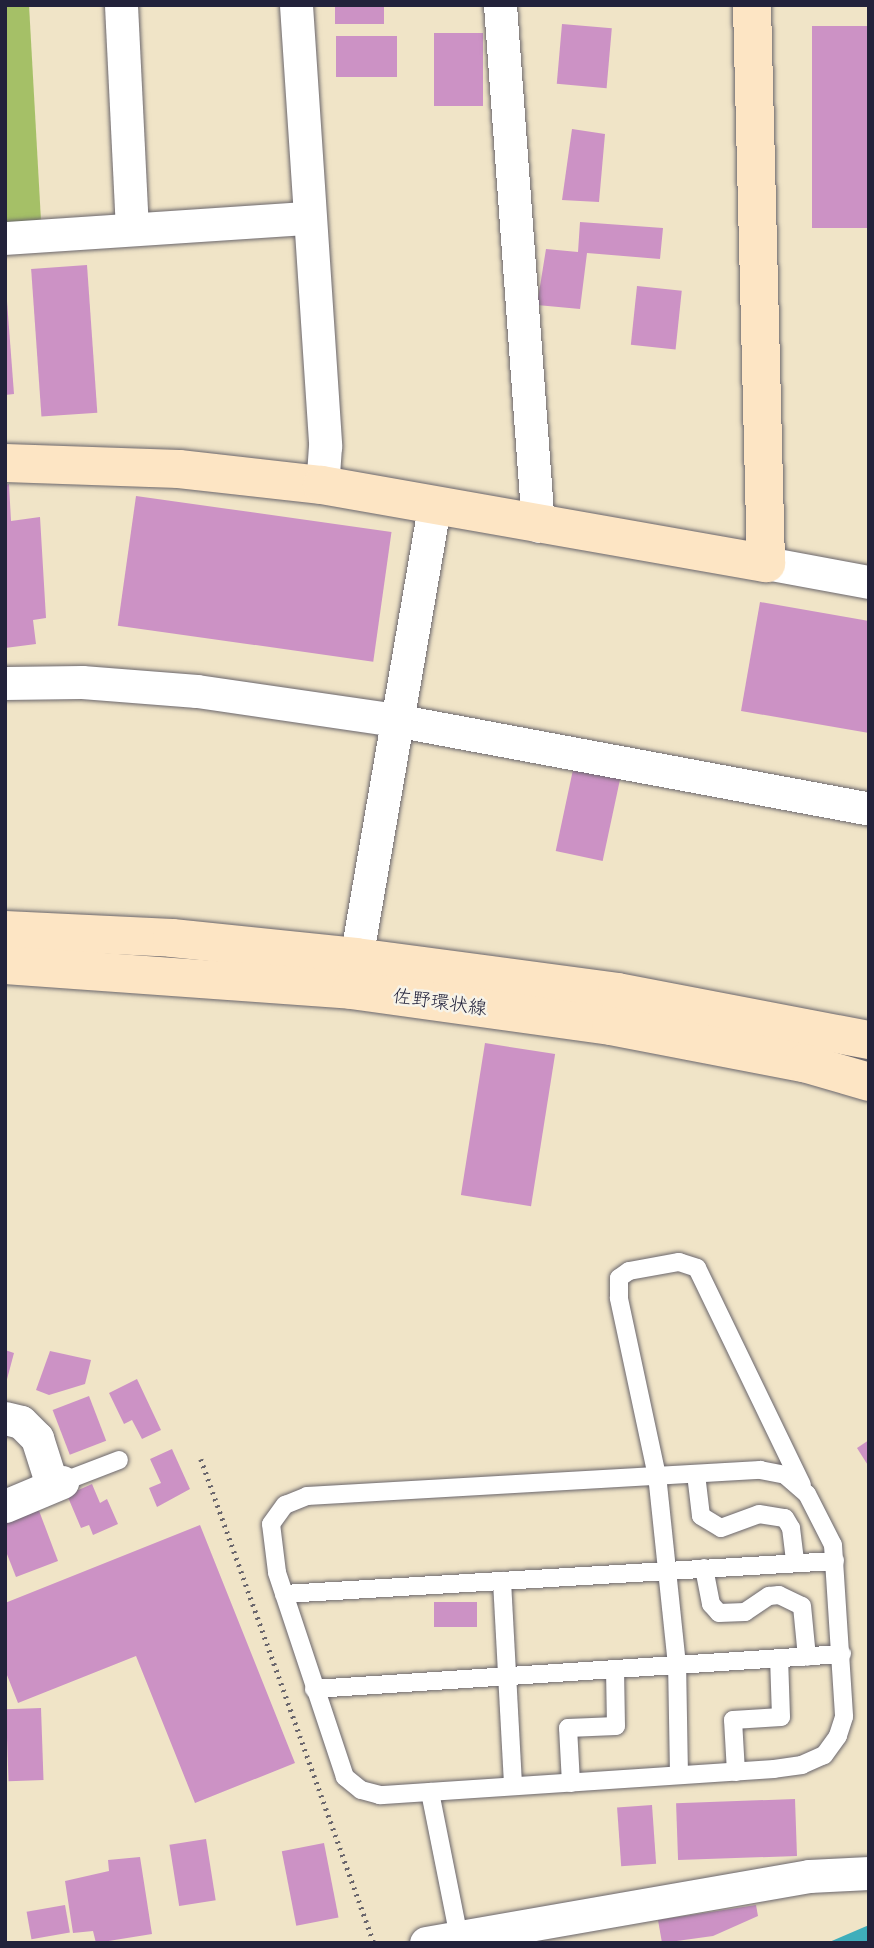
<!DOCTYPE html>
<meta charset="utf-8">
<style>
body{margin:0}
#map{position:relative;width:874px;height:1948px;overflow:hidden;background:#f0e4c7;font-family:Sriracha,"Klee One",sans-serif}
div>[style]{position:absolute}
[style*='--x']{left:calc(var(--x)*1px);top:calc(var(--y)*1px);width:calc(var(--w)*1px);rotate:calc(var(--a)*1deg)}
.green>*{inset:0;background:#a5c067}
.water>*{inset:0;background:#3faebb}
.building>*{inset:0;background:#cc92c5;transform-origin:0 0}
.path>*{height:4.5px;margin-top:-2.25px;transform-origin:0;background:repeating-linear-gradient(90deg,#6a666c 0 2px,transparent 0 7px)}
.roads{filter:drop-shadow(0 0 2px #6a666c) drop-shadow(0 0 2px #6a666c)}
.lane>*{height:18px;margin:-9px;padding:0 9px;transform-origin:9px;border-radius:9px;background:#fff}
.street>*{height:33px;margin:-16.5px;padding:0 16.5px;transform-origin:16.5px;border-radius:16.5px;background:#fff}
.secondary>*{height:38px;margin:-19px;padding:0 19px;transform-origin:19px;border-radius:19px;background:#fde5c4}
span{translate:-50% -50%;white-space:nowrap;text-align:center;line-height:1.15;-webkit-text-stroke:5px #f7f3e8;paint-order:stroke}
.street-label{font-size:19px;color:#22223b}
.frame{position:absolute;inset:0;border:7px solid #22223b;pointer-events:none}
</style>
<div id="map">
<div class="green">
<i style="clip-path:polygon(5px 5px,29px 5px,41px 221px,5px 224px)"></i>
</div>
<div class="water">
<i style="clip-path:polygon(869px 1925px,869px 1943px,827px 1943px)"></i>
</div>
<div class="building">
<i style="left:335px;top:5px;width:49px;height:19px"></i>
<i style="left:562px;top:24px;width:50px;height:60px;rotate:5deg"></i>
<i style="left:869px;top:26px;width:202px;height:57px;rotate:90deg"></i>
<i style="left:434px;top:33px;width:49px;height:73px"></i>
<i style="left:336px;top:36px;width:61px;height:41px"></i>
<i style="clip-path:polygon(572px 129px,605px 134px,599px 202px,562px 200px)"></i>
<i style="clip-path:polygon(580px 222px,663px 228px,660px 259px,587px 253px,580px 309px,537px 305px,546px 249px,578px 252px)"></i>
<i style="left:87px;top:265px;width:148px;height:56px;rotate:86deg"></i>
<i style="clip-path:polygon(5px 275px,14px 394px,5px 395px)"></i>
<i style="left:637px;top:286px;width:45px;height:59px;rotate:6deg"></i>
<i style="clip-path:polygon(9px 484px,11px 521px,40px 517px,46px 618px,33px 620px,36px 644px,5px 648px,5px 485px)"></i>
<i style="left:136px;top:496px;width:258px;height:131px;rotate:8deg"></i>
<i style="clip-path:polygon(760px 602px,869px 621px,869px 733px,741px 711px)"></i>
<i style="left:574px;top:765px;width:48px;height:88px;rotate:12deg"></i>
<i style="left:485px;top:1043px;width:71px;height:154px;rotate:9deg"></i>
<i style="clip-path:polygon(5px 1350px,14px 1353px,6px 1383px,5px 1382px)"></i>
<i style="clip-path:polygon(50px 1351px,91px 1360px,85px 1384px,49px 1395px,36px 1390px)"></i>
<i style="clip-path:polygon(137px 1379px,161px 1430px,142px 1439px,132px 1420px,124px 1424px,109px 1393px)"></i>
<i style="left:89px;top:1396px;width:48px;height:39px;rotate:69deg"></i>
<i style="clip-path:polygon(869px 1440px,869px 1467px,857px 1448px)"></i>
<i style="clip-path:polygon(172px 1449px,190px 1489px,157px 1507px,149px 1488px,161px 1483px,150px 1459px)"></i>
<i style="clip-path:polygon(92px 1484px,100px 1503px,107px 1499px,118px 1524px,93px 1535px,89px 1525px,81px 1528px,67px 1495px)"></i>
<i style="clip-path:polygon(38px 1508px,58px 1561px,16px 1577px,5px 1549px,5px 1520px)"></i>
<i style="clip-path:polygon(200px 1525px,295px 1763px,195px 1803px,136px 1656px,18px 1703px,5px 1670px,5px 1603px)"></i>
<i style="left:477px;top:1602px;width:25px;height:43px;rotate:90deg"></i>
<i style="left:41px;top:1708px;width:72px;height:35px;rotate:88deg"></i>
<i style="left:795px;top:1799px;width:57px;height:119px;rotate:88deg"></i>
<i style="left:652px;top:1805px;width:59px;height:35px;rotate:86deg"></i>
<i style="left:206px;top:1839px;width:62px;height:37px;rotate:81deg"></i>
<i style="left:324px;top:1843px;width:76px;height:43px;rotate:79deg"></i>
<i style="clip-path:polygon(140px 1857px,152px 1934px,96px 1943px,93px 1931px,73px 1933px,65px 1881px,109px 1871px,108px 1860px)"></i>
<i style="left:65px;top:1905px;width:28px;height:39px;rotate:80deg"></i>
<i style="clip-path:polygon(756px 1905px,758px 1916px,713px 1936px,662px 1943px,658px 1920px)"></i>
</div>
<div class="path">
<i style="--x:201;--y:1459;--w:514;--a:70.33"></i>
</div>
<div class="roads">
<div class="lane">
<i style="--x:760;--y:1470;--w:25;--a:11"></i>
<i style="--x:785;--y:1475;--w:29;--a:41"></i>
<i style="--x:807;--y:1494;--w:57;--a:63"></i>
<i style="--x:833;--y:1545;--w:172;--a:86.3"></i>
<i style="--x:844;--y:1717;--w:20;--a:108"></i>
<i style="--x:838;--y:1736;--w:24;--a:126"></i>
<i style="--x:824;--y:1755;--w:24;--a:156"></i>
<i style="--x:802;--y:1765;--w:28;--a:172"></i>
<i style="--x:774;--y:1769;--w:395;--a:176.2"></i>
<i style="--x:380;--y:1795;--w:20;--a:-165"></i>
<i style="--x:361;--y:1790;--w:21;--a:-141"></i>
<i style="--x:345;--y:1777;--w:216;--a:-108.4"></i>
<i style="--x:277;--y:1572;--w:48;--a:-97.1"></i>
<i style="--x:271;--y:1524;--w:24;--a:-54"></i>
<i style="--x:285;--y:1505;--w:24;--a:-22"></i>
<i style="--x:307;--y:1496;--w:454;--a:-3.3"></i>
<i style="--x:696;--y:1474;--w:42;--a:83.2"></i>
<i style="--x:701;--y:1516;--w:23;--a:31"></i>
<i style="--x:721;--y:1528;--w:40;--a:-20.2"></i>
<i style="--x:759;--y:1514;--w:26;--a:9"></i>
<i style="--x:785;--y:1518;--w:12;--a:59"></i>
<i style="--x:791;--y:1528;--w:35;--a:83"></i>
<i style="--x:62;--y:1482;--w:61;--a:-21.1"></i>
<i style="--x:704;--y:1568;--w:37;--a:79"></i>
<i style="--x:711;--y:1604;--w:12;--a:48"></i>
<i style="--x:719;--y:1613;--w:26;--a:-2"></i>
<i style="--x:745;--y:1612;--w:29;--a:-34"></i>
<i style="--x:769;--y:1596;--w:10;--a:-6"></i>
<i style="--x:779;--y:1595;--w:25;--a:26"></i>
<i style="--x:802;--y:1606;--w:51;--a:84.4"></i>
<i style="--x:502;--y:1581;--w:205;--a:86.9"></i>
<i style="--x:284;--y:1594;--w:552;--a:-3.43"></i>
<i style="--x:314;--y:1689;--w:529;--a:-3.79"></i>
<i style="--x:736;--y:1772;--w:52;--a:-93.3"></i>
<i style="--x:733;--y:1720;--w:48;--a:-3.6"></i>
<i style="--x:781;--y:1717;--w:59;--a:-91.9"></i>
<i style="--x:679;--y:1775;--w:110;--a:-91"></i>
<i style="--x:677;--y:1665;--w:190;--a:-96"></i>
<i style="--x:657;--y:1476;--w:182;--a:-102.1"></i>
<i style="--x:619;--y:1298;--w:20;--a:-90"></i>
<i style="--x:619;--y:1278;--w:12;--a:-35"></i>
<i style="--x:629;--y:1271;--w:51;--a:-10.2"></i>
<i style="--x:679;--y:1262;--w:19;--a:18"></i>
<i style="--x:697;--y:1268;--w:241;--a:64.2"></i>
<i style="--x:571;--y:1783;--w:55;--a:-93.1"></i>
<i style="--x:568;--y:1728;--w:48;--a:-2.4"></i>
<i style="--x:616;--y:1726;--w:57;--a:-91"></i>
<i style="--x:430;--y:1792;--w:148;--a:78.7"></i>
</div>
<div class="street">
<i style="--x:121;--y:5;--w:224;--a:87.2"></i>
<i style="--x:296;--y:5;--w:442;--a:86.2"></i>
<i style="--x:325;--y:446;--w:39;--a:94"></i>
<i style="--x:500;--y:5;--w:522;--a:85.83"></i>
<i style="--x:5;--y:238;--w:303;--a:-3.8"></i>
<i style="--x:766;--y:563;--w:105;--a:10.5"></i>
<i style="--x:5;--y:683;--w:77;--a:-0.7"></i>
<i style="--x:82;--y:682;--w:115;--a:4.5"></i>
<i style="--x:197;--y:691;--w:200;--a:8.3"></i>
<i style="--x:395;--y:720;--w:482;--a:10.6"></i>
<i style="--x:352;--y:982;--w:484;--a:-80.2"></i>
<i style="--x:5;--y:1418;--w:16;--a:14"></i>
<i style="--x:21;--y:1422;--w:23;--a:45"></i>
<i style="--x:37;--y:1438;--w:49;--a:72.3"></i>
<i style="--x:5;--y:1506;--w:62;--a:-22.8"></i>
<i style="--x:426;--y:1943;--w:389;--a:-9.9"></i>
<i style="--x:809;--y:1876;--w:60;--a:-2.9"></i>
</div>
<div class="secondary">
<i style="--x:5;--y:463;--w:174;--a:2"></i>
<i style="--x:179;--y:469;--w:144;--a:6.4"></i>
<i style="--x:322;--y:485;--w:451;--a:10"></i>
<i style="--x:766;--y:563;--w:558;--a:-91.44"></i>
<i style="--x:5;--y:930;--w:167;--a:2.7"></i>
<i style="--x:172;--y:938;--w:185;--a:5.9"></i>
<i style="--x:356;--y:957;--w:263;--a:7.6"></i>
<i style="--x:617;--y:992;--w:257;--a:10.8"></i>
<i style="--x:5;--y:965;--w:347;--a:4.1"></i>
<i style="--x:351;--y:990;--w:262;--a:7.9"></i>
<i style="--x:611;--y:1026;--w:197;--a:10.9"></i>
<i style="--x:804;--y:1063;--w:68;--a:16.3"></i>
</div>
</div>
<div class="street-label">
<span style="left:440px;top:1002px;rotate:8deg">佐野環状線</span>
</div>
<div class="frame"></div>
</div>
